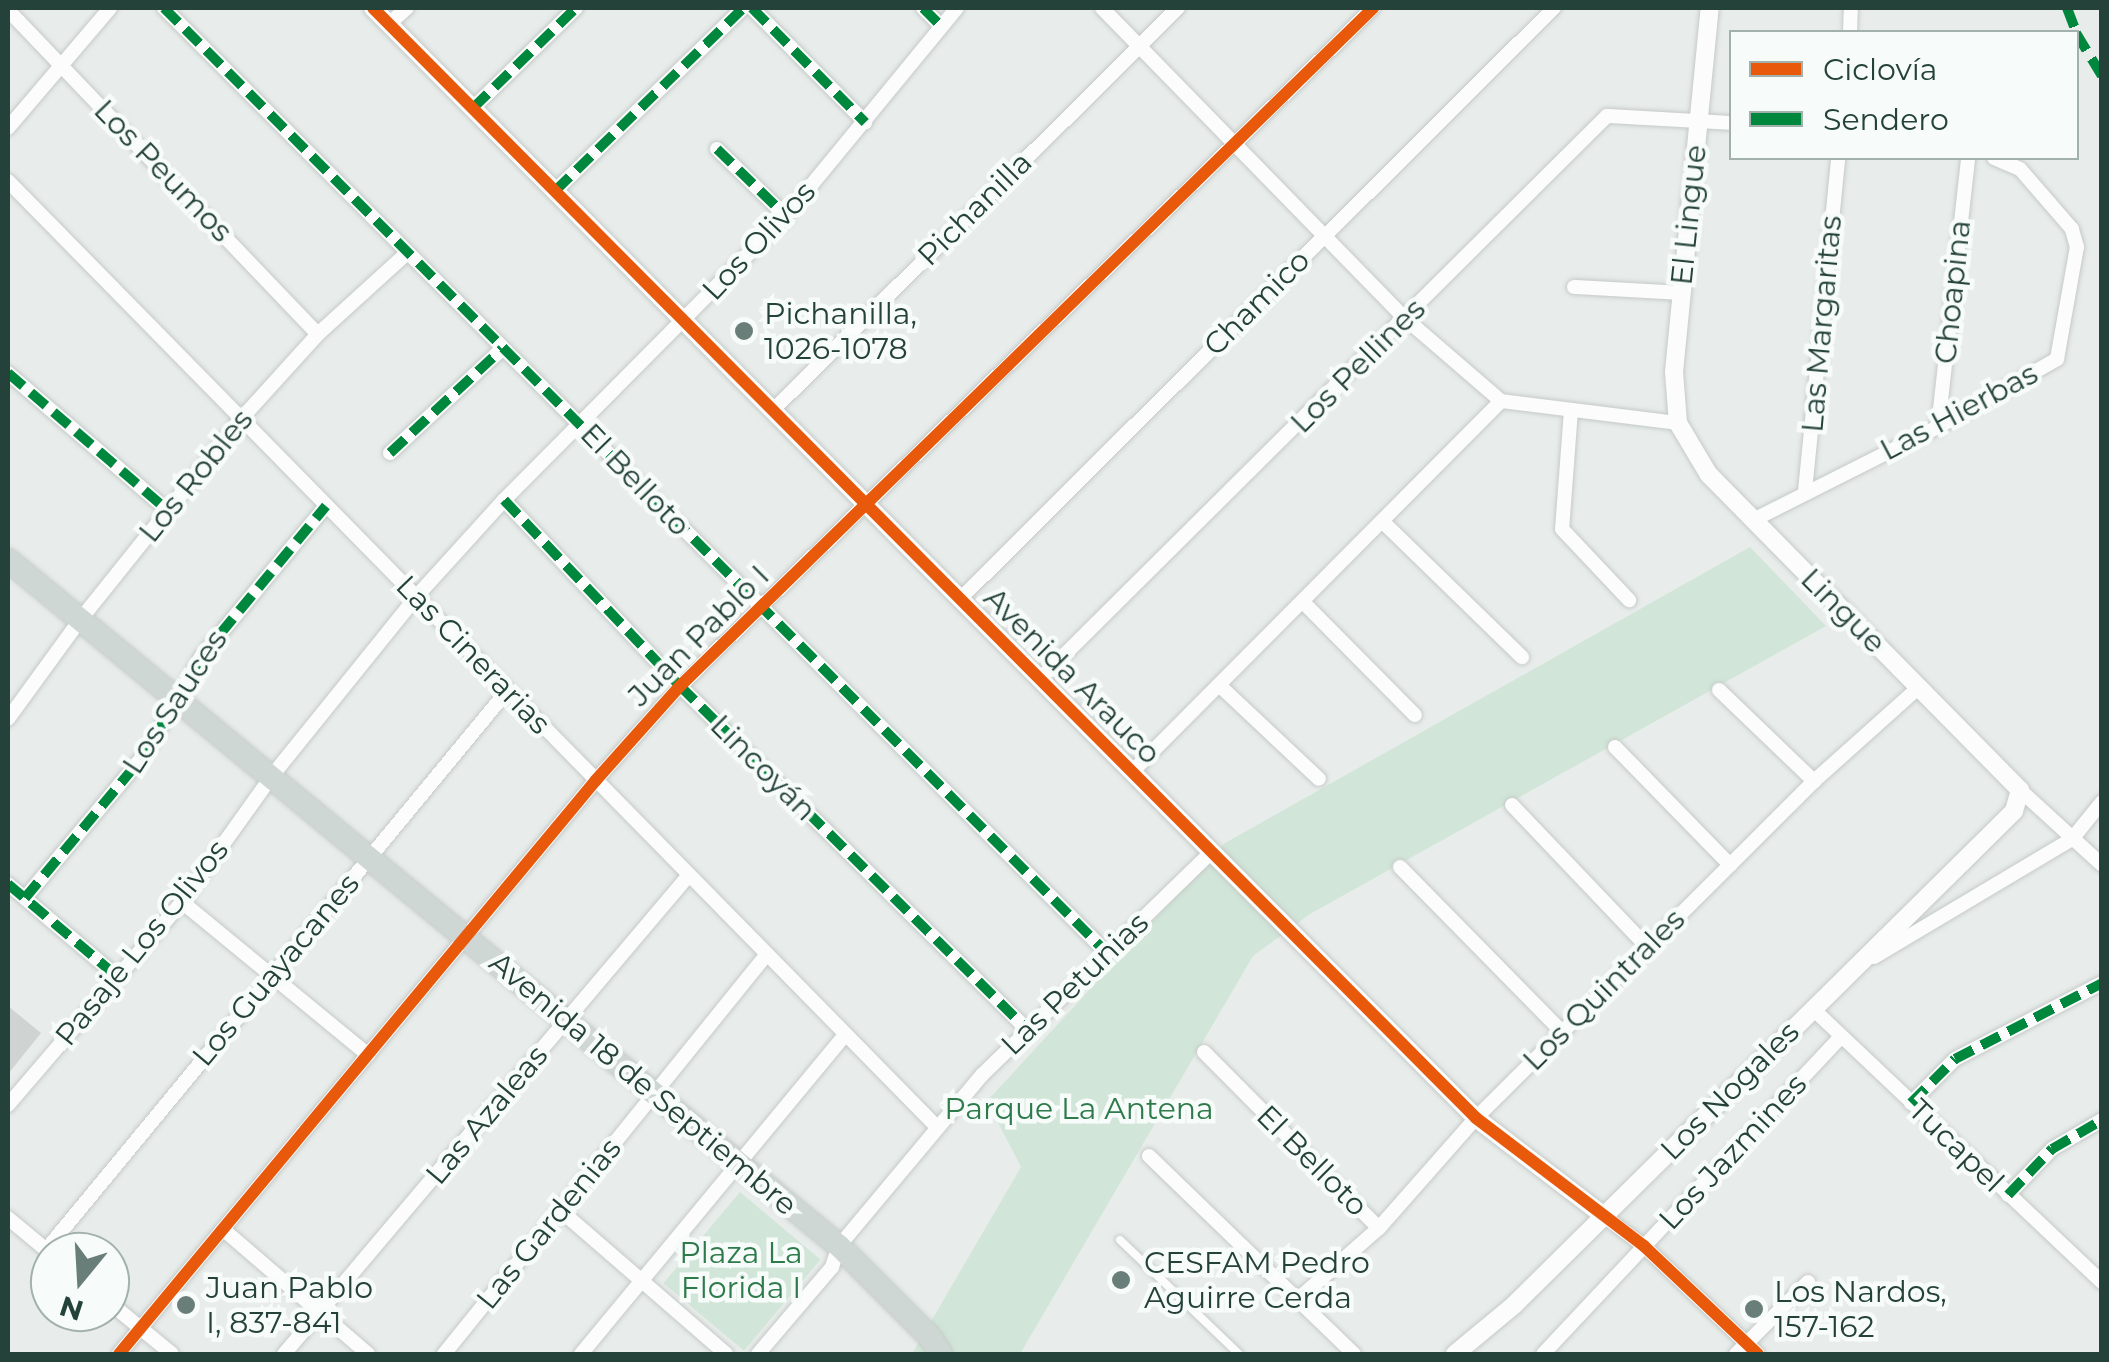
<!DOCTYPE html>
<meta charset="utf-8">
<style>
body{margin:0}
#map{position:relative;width:2109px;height:1362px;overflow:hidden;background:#e8edeb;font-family:Montserrat,sans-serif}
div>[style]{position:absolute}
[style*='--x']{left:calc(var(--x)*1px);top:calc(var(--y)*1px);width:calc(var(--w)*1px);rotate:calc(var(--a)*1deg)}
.green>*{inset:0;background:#d1e6d8;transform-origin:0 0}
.building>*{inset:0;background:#cfd4d2}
.roads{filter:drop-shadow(0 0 2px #c5cac8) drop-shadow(0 0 2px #c5cac8)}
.service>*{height:8px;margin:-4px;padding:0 4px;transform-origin:4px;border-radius:4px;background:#fcfcfc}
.minor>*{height:14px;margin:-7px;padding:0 7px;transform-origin:7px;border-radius:7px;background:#fcfcfc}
.tertiary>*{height:18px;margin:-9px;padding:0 9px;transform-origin:9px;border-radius:9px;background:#fcfcfc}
.primary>*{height:22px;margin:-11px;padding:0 11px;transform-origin:11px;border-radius:11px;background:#cfd7d5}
.quiet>*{height:10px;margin-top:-5px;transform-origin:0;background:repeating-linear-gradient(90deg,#00873e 0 20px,transparent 0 30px)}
.cycleway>*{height:12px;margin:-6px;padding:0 6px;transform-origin:6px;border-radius:6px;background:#e8590c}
.dots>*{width:28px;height:28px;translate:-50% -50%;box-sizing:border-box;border:5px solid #f7fbf9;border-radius:50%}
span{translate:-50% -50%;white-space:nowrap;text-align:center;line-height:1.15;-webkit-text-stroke:9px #f7fbf9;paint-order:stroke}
.street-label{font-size:30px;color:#24423a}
.poi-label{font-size:30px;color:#24423a}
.left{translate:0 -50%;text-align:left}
.park-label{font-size:30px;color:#2d7a4b}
.frame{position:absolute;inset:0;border:10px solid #24423a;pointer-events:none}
.legend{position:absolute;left:1729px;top:30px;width:350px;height:130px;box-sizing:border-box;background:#f7fbf9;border:2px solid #a3b1ad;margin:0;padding:12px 18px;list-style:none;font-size:30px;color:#24423a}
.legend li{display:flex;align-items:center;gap:20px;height:50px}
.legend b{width:50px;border:2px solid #a3b1ad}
.north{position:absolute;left:30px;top:1232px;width:100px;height:100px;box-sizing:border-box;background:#f7fbf9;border:2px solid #a3b1ad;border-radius:50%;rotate:198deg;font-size:28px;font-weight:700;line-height:40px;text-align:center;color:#24423a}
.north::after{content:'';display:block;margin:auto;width:35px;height:45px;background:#697e78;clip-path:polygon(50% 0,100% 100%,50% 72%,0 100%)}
</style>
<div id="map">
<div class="green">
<i style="clip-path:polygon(1750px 547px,1826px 626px,1310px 914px,1253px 956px,1020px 1354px,912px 1354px,1021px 1167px,987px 1101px,1225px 843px)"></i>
<i style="left:740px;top:1192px;width:105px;height:119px;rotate:40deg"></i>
</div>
<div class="building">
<i style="clip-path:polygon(8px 1006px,41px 1033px,8px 1074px)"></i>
</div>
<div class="roads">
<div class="service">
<i style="--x:1120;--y:1240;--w:165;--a:43.8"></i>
</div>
<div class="minor">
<i style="--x:164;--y:8;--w:1335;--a:45.06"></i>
<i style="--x:752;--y:8;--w:161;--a:45.3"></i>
<i style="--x:923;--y:8;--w:25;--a:45"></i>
<i style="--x:1102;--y:8;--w:435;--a:45.7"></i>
<i style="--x:1406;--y:319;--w:125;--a:40.8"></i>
<i style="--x:1501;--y:401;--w:178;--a:7.1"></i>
<i style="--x:8;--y:10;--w:448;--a:46.3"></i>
<i style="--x:389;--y:24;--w:24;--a:-42"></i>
<i style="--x:1850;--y:32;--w:24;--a:-88"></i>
<i style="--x:473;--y:108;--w:144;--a:-44.2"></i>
<i style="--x:8;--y:128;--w:157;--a:-49.6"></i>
<i style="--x:717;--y:149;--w:96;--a:44.2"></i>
<i style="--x:8;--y:181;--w:1327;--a:45.52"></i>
<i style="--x:555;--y:191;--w:262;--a:-44.2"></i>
<i style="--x:1574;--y:287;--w:106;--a:3.2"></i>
<i style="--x:8;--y:373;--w:210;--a:40.7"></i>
<i style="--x:773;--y:410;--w:571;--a:-44.79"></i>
<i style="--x:1571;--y:410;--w:119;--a:94.3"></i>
<i style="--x:1562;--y:529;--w:98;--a:46.7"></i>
<i style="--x:1938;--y:427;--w:271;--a:-83.6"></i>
<i style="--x:390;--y:453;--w:153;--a:-42.9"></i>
<i style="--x:1805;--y:491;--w:335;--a:-84.3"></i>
<i style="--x:504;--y:500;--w:256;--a:46.6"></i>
<i style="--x:680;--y:686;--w:489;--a:44.7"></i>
<i style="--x:1753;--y:520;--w:207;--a:-26.7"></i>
<i style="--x:1938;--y:427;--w:137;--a:-29.7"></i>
<i style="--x:2057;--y:359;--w:114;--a:-79.9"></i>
<i style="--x:2077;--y:247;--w:19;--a:-106"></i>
<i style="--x:2072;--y:229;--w:79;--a:-130.9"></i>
<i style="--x:2020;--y:169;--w:28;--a:-157"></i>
<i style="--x:1383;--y:522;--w:194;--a:44.2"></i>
<i style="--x:960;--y:599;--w:838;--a:-44.85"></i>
<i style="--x:1303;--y:602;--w:159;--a:45.3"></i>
<i style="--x:1040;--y:679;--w:799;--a:-44.8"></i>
<i style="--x:1607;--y:116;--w:125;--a:3.2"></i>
<i style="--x:1219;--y:685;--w:137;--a:43.2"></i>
<i style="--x:1719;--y:690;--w:132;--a:43.8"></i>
<i style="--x:8;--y:719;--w:122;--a:-54"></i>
<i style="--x:80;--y:620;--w:258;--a:-51.3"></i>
<i style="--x:241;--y:419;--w:115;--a:-47.8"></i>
<i style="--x:318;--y:334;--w:120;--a:-42.3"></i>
<i style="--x:1615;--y:747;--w:165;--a:45.7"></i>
<i style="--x:1132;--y:772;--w:523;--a:-45.15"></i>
<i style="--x:2020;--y:790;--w:111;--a:42.4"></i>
<i style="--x:1512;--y:805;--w:196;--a:46.4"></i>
<i style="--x:1400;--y:867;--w:233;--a:45.5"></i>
<i style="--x:8;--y:884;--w:145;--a:40.3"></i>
<i style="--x:25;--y:898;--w:187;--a:-50.2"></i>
<i style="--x:145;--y:754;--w:112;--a:-60"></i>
<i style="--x:201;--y:657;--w:196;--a:-50.4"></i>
<i style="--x:182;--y:902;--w:241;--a:39.4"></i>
<i style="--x:1874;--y:957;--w:230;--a:-30.8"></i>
<i style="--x:2072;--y:839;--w:48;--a:-51"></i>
<i style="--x:1813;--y:1009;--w:398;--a:43.4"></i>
<i style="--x:1204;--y:1052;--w:248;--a:45.2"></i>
<i style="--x:1911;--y:1103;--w:62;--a:-45"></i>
<i style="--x:1955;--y:1059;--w:165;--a:-27.3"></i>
<i style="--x:8;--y:1105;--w:267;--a:-49.4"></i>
<i style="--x:182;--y:902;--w:153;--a:-54.5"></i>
<i style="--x:271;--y:777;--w:231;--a:-51.1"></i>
<i style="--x:416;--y:597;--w:131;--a:-47.8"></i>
<i style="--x:504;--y:500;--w:400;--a:-45.2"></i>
<i style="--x:786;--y:216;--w:269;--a:-50.6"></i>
<i style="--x:1149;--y:1156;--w:285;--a:44"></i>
<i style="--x:2008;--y:1195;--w:64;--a:-46.3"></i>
<i style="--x:2052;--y:1149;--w:58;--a:-30.1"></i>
<i style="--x:560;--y:1210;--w:220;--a:40.9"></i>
<i style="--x:1604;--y:1216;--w:50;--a:36.9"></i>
<i style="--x:1644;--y:1246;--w:157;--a:43.5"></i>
<i style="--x:8;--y:1218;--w:55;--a:39.8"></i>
<i style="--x:224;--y:1230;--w:190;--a:40.7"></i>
<i style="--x:46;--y:1250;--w:726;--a:-50.48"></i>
<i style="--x:1297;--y:1300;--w:109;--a:-41.3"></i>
<i style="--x:1379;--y:1228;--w:147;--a:-48.6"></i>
<i style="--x:1476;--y:1118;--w:477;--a:-44.9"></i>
<i style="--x:1814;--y:781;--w:141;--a:-41.8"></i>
<i style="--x:110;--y:1303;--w:80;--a:39.4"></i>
<i style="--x:119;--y:1354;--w:746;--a:-50.27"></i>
<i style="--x:596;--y:780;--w:126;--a:-48.2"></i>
<i style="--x:680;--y:686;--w:970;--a:-44.37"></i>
<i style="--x:284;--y:1354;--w:627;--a:-49.79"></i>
<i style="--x:444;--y:1354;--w:514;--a:-51.08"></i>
<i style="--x:581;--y:1354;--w:415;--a:-50.4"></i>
<i style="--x:758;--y:1354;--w:114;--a:-49.6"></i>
<i style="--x:832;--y:1267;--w:22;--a:-72"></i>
<i style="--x:839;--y:1246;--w:223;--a:-50.1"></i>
<i style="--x:982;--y:1075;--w:320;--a:-44.2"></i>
<i style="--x:1543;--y:1354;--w:435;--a:-46.8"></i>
<i style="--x:1736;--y:1354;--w:102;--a:-45"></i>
</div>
<div class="tertiary">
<i style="--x:373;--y:8;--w:1565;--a:45.18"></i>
<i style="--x:1476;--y:1118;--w:161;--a:37.4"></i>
<i style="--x:1455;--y:1354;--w:77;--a:-39.7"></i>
<i style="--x:1514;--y:1305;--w:703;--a:-44.65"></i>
<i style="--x:2014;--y:811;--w:22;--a:-74"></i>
<i style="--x:2020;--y:790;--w:443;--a:-134.6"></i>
<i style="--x:1709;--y:475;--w:61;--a:-120.8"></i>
<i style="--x:1678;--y:423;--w:51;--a:-94.5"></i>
<i style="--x:1674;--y:372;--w:366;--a:-84.4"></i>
</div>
<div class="primary">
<i style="--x:8;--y:560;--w:1078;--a:39.54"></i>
<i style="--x:839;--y:1246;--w:129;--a:45"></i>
<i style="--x:930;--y:1337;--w:20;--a:57"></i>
</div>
</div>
<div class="quiet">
<i style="--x:164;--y:8;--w:1335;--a:45.06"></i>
<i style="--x:752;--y:8;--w:161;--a:45.3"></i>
<i style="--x:923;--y:8;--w:25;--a:45"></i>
<i style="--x:2067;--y:8;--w:26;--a:69"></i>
<i style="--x:2076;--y:33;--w:50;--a:58.8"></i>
<i style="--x:473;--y:108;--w:144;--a:-44.2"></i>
<i style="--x:717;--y:149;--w:96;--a:44.2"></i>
<i style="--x:555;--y:191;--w:262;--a:-44.2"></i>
<i style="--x:8;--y:373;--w:210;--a:40.7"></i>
<i style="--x:390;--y:453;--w:153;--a:-42.9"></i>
<i style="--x:504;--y:500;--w:256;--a:46.6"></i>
<i style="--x:680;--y:686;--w:489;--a:44.7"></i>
<i style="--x:8;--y:884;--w:145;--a:40.3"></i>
<i style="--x:25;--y:898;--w:187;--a:-50.2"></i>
<i style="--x:145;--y:754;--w:112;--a:-60"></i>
<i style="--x:201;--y:657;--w:196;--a:-50.4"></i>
<i style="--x:1911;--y:1103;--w:62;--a:-45"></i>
<i style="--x:1955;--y:1059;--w:165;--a:-27.3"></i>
<i style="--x:2008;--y:1195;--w:64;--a:-46.3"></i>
<i style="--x:2052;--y:1149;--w:58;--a:-30.1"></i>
</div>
<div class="cycleway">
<i style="--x:373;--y:8;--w:1565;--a:45.18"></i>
<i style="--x:1476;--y:1118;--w:211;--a:37.3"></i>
<i style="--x:1644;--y:1246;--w:157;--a:43.5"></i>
<i style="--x:119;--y:1354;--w:746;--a:-50.27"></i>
<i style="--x:596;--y:780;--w:126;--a:-48.2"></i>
<i style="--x:680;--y:686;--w:970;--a:-44.37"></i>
</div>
<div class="dots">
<i style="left:744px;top:331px;background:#697e78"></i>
<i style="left:1121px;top:1280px;background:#697e78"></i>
<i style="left:186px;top:1305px;background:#697e78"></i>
<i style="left:1754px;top:1309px;background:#697e78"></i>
</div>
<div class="street-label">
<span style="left:163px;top:171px;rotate:46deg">Los Peumos</span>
<span style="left:975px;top:209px;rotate:-45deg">Pichanilla</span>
<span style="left:1689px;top:215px;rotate:-84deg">El Lingue</span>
<span style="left:759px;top:241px;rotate:-47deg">Los Olivos</span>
<span style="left:1953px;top:292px;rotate:-84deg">Choapina</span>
<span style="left:1257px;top:303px;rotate:-45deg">Chamico</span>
<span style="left:1822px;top:324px;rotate:-85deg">Las Margaritas</span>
<span style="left:1358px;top:366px;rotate:-45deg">Los Pellines</span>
<span style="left:1959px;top:412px;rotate:-28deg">Las Hierbas</span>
<span style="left:196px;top:476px;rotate:-51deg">Los Robles</span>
<span style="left:635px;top:480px;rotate:46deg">El Belloto</span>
<span style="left:1843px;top:611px;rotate:45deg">Lingue</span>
<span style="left:699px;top:636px;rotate:-45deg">Juan Pablo I</span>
<span style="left:473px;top:655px;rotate:46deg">Las Cinerarias</span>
<span style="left:1072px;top:676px;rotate:45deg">Avenida Arauco</span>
<span style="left:175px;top:702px;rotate:-57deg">Los Sauces</span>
<span style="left:763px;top:768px;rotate:45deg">Lincoyán</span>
<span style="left:142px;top:943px;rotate:-51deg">Pasaje Los Olivos</span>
<span style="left:276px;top:970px;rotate:-50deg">Los Guayacanes</span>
<span style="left:1075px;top:984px;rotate:-44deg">Las Petunias</span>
<span style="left:1604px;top:990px;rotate:-45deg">Los Quintrales</span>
<span style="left:643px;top:1084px;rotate:40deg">Avenida 18 de Septiembre</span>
<span style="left:1730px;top:1091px;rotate:-45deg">Los Nogales</span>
<span style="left:487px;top:1115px;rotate:-50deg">Las Azaleas</span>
<span style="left:1956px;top:1146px;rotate:44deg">Tucapel</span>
<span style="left:1733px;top:1152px;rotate:-47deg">Los Jazmines</span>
<span style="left:1312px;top:1161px;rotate:45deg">El Belloto</span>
<span style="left:549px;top:1224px;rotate:-51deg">Las Gardenias</span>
</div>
<div class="poi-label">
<span class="left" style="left:764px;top:331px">Pichanilla,<br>1026-1078</span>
<span class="left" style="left:1144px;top:1280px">CESFAM Pedro<br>Aguirre Cerda</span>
<span class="left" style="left:206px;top:1305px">Juan Pablo<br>I, 837-841</span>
<span class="left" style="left:1774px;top:1309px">Los Nardos,<br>157-162</span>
</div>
<div class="park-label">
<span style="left:1079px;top:1109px">Parque La Antena</span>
<span style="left:741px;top:1270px">Plaza La<br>Florida I</span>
</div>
<div class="frame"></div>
<ul class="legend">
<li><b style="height:12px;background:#e8590c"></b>Ciclovía</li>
<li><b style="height:12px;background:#00873e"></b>Sendero</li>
</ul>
<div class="north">N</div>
</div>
